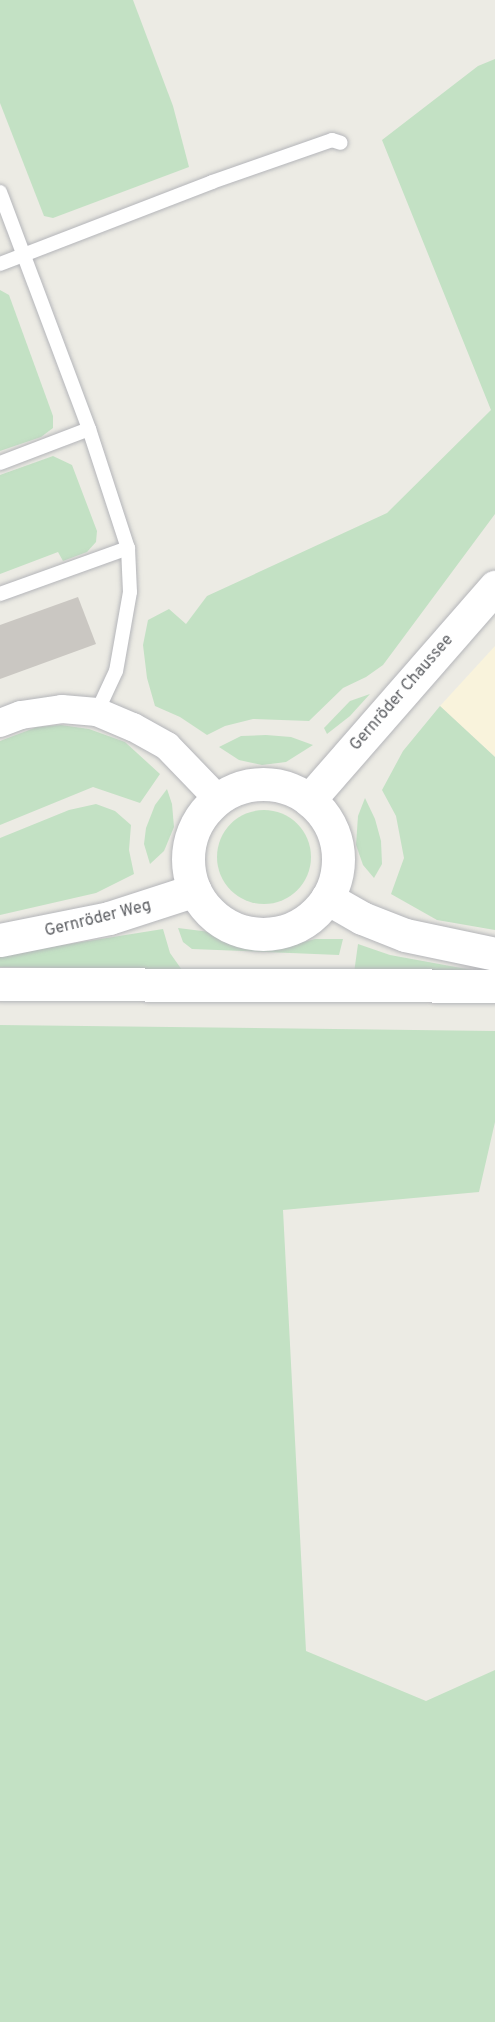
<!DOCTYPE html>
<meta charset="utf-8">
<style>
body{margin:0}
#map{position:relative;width:495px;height:2022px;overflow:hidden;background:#ecebe4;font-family:Overpass,sans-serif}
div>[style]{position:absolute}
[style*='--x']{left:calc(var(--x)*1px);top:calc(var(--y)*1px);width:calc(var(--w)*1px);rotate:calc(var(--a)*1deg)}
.commercial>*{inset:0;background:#f9f3dc}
.green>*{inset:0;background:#c3e1c4}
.round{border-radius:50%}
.building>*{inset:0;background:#cac7c2}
.roads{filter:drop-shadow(0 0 2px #b4b5b9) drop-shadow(0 0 2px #b4b5b9)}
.service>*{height:14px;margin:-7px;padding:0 7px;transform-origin:7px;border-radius:7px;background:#fff}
.minor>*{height:28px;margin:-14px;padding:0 14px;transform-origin:14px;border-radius:14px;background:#fff}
.tertiary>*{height:33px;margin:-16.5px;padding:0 16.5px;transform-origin:16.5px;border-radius:16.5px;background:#fff}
.secondary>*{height:33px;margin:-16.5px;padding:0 16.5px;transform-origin:16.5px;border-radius:16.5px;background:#fff}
.secondary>.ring{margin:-16.5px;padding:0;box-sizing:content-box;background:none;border:33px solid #fff;border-radius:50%}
span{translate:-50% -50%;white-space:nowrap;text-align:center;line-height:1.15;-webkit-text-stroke:4.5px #fff;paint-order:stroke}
.street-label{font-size:16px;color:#5c5e62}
</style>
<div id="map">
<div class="commercial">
<i style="clip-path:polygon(495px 646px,495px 757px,440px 706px)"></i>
</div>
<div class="green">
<i style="clip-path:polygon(0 0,133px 0,173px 106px,189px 167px,53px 218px,44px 216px,0 103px)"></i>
<i style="clip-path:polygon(495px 59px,495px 514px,383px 665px,366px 677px,343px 688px,309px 721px,253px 719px,225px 726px,207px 735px,180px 717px,155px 706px,147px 678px,143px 645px,148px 620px,169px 609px,186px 624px,207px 596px,387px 513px,491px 410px,382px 140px,478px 66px)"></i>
<i style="clip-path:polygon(0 290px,9px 295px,53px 416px,53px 428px,41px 437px,0 451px)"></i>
<i style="clip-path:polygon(53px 456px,72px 465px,97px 531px,96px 542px,87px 552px,63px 561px,58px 552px,0 574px,0 475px)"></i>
<i style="clip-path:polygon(370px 694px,350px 716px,327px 734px,324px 728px,350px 701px)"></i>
<i style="clip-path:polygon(440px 706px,495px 757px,495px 930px,437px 920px,391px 894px,404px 858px,396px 816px,382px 790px,403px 751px)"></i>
<i style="clip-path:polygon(61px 725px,89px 729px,125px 742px,160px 774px,140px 803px,93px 787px,0 825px,0 741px,37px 727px)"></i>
<i style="clip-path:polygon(266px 735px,291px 737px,313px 745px,286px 762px,262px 765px,239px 760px,219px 747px,241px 736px)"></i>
<i style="clip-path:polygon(167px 789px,172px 804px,174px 827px,164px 851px,150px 864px,144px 844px,146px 828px,155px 805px)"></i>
<i style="clip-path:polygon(365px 798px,375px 819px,381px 841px,382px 864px,374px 878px,363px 865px,356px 845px,358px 816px)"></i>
<i style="clip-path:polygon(96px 804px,115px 811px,131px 825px,129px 850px,134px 874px,96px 893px,0 915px,0 838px,69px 810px)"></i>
<i class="round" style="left:217px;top:810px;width:94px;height:94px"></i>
<i style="clip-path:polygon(178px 928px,210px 932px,235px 944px,256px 948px,283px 947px,315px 939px,343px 939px,339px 955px,192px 949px,183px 942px)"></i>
<i style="clip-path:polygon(163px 929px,170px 953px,182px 970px,0 967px,0 955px)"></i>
<i style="clip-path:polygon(358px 944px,390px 955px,483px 972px,354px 973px)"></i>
<i style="clip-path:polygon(0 1025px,495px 1031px,495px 1122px,479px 1192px,283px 1210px,306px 1651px,426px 1701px,495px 1670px,495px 2022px,0 2022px)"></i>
</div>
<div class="building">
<i style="clip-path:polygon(78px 597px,96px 644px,0 679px,0 625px)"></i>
</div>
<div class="roads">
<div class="service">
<i style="--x:0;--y:192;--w:253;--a:69.4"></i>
<i style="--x:89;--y:429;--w:125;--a:71.9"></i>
<i style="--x:128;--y:548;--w:44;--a:87.4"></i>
<i style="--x:130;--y:592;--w:80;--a:100"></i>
<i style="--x:116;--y:671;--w:45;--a:114.9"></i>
<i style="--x:0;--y:264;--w:227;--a:-21.1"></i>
<i style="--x:212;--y:182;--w:127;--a:-19.3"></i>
<i style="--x:332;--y:140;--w:9;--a:18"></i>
<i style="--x:0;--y:463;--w:95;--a:-20.9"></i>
<i style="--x:0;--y:594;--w:136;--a:-19.8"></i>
</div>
<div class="minor">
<i style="--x:0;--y:723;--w:22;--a:-21"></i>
<i style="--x:21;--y:715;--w:41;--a:-8.3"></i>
<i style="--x:62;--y:709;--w:35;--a:5"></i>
<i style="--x:97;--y:712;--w:39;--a:23"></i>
<i style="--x:133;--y:727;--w:39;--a:29"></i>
<i style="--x:167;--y:746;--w:74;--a:46.1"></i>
</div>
<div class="tertiary">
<i style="--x:327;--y:898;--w:40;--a:29.7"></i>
<i style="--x:362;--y:918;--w:46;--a:21.6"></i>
<i style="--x:405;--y:935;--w:92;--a:11.9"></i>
<i style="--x:0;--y:984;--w:495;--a:0.2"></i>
</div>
<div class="secondary">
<i class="ring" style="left:188px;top:784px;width:117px;height:117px"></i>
<i style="--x:309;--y:800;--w:283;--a:-48.9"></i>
<i style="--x:0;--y:940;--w:111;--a:-11.4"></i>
<i style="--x:109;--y:918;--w:90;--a:-18"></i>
</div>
</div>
<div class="street-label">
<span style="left:402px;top:693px;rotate:-49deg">Gernröder Chaussee</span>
<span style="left:98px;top:919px;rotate:-14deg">Gernröder Weg</span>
</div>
</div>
